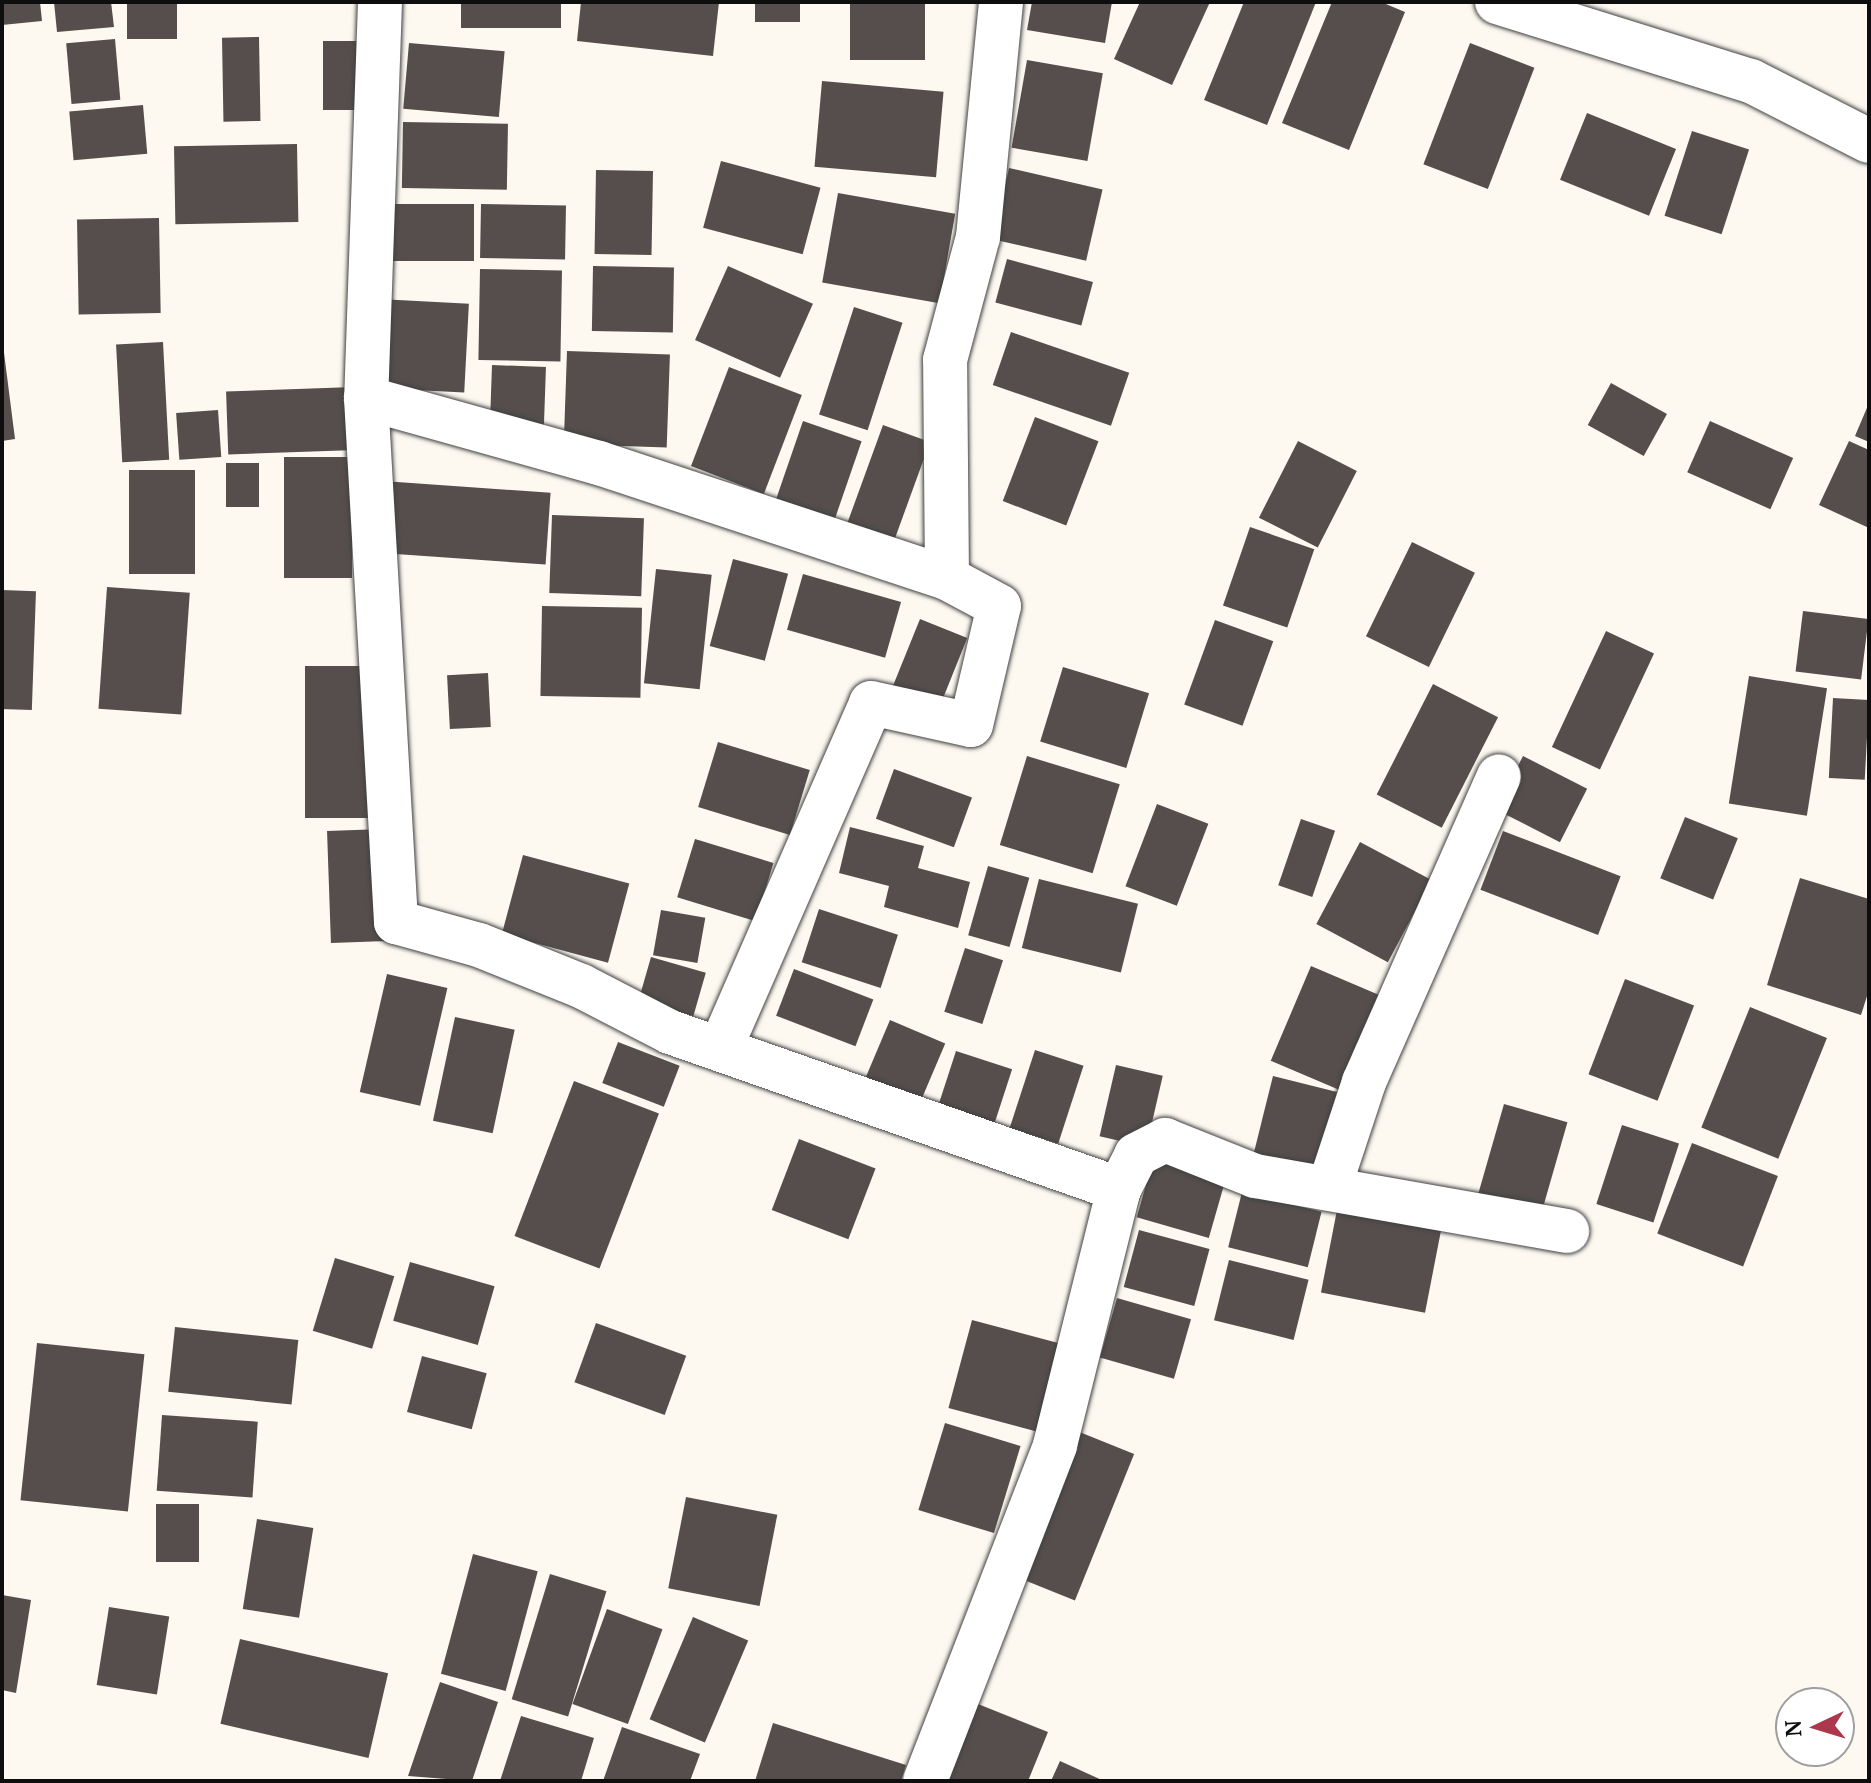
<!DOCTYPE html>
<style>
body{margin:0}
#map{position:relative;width:1871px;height:1783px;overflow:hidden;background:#fdf9f1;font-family:"PT Serif",serif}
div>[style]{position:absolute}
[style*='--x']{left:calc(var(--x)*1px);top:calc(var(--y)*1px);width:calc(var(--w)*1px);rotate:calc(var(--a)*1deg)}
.building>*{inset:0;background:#554e4c;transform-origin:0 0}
.roads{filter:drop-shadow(0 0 2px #414141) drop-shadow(0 0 2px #414141)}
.street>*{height:44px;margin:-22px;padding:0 22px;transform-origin:22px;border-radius:22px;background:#fff}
span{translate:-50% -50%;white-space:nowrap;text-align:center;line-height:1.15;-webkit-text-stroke:8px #fff;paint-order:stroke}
.frame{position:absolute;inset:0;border:4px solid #0e0e0e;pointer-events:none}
.north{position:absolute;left:1775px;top:1687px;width:80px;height:80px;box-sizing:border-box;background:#fff;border:2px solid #9f9f9f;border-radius:50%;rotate:266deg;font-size:22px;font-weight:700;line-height:32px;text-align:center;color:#0e0e0e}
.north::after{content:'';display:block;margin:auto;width:28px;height:36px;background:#ac384e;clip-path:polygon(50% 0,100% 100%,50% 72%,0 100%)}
</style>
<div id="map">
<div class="building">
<i style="clip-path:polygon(2px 2px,40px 2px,42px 21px,2px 25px)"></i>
<i style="clip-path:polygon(54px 2px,111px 2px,114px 27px,57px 32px)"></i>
<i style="left:127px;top:2px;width:50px;height:37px"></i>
<i style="left:461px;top:2px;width:100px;height:26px"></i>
<i style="clip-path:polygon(581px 2px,719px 2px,713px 56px,577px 41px)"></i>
<i style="left:755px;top:2px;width:45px;height:20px"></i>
<i style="left:850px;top:2px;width:75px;height:58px"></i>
<i style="clip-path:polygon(1032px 2px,1112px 2px,1105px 43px,1027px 30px)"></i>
<i style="clip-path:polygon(1140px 2px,1210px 2px,1172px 85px,1114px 59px)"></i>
<i style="clip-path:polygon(1244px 2px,1316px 2px,1267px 125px,1204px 100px)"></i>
<i style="clip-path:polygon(1332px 2px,1381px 2px,1405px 12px,1349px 150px,1282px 123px)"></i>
<i style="left:259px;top:37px;width:84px;height:37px;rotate:89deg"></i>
<i style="left:115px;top:39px;width:61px;height:49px;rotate:85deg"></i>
<i style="left:323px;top:41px;width:35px;height:69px"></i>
<i style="left:409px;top:43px;width:96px;height:66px;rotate:5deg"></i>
<i style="left:1470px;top:43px;width:69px;height:130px;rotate:21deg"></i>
<i style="left:1027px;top:60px;width:77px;height:89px;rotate:10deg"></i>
<i style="left:822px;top:81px;width:122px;height:86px;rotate:5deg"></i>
<i style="left:143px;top:105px;width:49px;height:74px;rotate:85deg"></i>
<i style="left:1587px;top:113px;width:96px;height:72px;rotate:22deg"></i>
<i style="left:403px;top:122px;width:105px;height:66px;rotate:1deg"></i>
<i style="left:1692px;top:131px;width:60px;height:89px;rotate:18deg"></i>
<i style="left:297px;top:144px;width:78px;height:123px;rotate:89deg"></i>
<i style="left:721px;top:161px;width:103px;height:69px;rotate:15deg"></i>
<i style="left:1009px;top:168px;width:96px;height:73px;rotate:13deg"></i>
<i style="left:596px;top:170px;width:57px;height:84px;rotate:1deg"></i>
<i style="left:838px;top:193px;width:119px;height:91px;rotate:10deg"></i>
<i style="left:388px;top:204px;width:86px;height:57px"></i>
<i style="left:481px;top:204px;width:85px;height:54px;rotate:1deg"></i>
<i style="left:159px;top:218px;width:95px;height:82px;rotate:89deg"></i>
<i style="left:1007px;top:259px;width:89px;height:45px;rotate:15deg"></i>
<i style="left:593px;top:266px;width:81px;height:65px;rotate:1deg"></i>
<i style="left:728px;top:266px;width:93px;height:81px;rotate:24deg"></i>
<i style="left:480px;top:269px;width:82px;height:91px;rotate:1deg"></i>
<i style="left:379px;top:299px;width:90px;height:89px;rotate:3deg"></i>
<i style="left:854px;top:307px;width:51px;height:113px;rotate:18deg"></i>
<i style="left:1011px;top:332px;width:125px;height:56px;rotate:19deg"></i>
<i style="clip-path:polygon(2px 337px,15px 439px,2px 441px)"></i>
<i style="left:163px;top:342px;width:118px;height:47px;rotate:87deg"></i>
<i style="left:567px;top:351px;width:103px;height:93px;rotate:2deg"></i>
<i style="left:492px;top:365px;width:54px;height:62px;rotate:2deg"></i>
<i style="left:729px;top:367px;width:78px;height:106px;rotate:21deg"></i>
<i style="left:1611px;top:383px;width:64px;height:48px;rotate:29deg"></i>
<i style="left:354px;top:387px;width:63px;height:128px;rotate:88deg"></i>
<i style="clip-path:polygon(1869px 403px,1869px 442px,1855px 436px)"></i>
<i style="left:218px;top:410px;width:47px;height:42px;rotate:86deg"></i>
<i style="left:1035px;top:417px;width:68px;height:90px;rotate:21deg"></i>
<i style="left:803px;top:421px;width:62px;height:95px;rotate:19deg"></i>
<i style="left:1710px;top:421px;width:91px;height:56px;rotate:24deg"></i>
<i style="left:883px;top:425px;width:50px;height:107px;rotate:20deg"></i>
<i style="left:1298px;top:441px;width:66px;height:86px;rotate:27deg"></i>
<i style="clip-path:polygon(1849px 441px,1869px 450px,1869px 528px,1819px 505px)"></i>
<i style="left:284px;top:457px;width:68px;height:121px"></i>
<i style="left:226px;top:463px;width:33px;height:44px"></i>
<i style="left:129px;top:470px;width:66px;height:104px"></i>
<i style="left:383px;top:481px;width:168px;height:72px;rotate:4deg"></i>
<i style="left:552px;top:515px;width:92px;height:78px;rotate:2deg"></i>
<i style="left:1250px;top:527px;width:68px;height:83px;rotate:19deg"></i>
<i style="left:1412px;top:542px;width:70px;height:105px;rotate:26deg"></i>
<i style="left:733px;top:559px;width:57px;height:90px;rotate:15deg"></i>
<i style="left:656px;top:569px;width:56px;height:115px;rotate:6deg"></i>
<i style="left:803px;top:574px;width:102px;height:58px;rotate:16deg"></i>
<i style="left:107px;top:587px;width:83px;height:122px;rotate:4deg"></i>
<i style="left:2px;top:590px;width:34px;height:119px;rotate:2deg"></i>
<i style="left:542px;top:606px;width:100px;height:90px;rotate:1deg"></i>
<i style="left:1803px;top:611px;width:66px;height:61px;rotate:7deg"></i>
<i style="left:920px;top:619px;width:51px;height:75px;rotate:22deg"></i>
<i style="left:1215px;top:620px;width:62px;height:90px;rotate:20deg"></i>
<i style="left:1606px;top:631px;width:53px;height:128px;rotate:25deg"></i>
<i style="left:305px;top:666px;width:67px;height:152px"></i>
<i style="left:1063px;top:667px;width:90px;height:78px;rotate:17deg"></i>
<i style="left:488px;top:673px;width:54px;height:41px;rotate:87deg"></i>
<i style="left:1749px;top:676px;width:79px;height:129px;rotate:9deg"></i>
<i style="left:1433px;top:684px;width:73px;height:124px;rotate:27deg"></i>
<i style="left:1833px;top:698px;width:36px;height:80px;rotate:3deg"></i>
<i style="left:718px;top:742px;width:96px;height:68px;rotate:17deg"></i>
<i style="left:1027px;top:756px;width:97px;height:93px;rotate:17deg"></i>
<i style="left:1523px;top:756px;width:72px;height:60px;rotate:27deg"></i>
<i style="left:894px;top:769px;width:83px;height:53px;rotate:20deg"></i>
<i style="left:1157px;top:804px;width:55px;height:88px;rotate:21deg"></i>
<i style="left:1685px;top:817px;width:57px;height:66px;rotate:22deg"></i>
<i style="left:1301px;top:819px;width:36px;height:70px;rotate:19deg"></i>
<i style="clip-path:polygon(850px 827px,924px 846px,918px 868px,970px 882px,958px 928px,884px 907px,889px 886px,839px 873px)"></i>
<i style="left:383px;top:829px;width:112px;height:56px;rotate:88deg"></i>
<i style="left:1503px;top:831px;width:126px;height:63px;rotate:21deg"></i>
<i style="left:695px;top:839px;width:82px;height:61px;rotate:17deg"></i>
<i style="left:1360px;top:842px;width:81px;height:93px;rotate:28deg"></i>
<i style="left:523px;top:855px;width:110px;height:82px;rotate:15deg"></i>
<i style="left:988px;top:866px;width:43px;height:72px;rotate:16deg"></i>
<i style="clip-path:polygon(1800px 878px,1869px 899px,1869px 990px,1861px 1015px,1767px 985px)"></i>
<i style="left:1039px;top:879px;width:102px;height:71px;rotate:14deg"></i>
<i style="left:819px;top:909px;width:83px;height:56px;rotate:18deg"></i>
<i style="left:661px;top:910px;width:45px;height:46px;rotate:10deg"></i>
<i style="left:965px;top:948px;width:40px;height:67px;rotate:18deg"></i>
<i style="left:651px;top:957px;width:57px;height:45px;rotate:16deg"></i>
<i style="left:1311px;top:966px;width:83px;height:103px;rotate:23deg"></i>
<i style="left:794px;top:969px;width:85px;height:50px;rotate:21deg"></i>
<i style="left:387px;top:974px;width:62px;height:121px;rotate:13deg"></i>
<i style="left:1625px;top:979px;width:74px;height:102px;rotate:21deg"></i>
<i style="left:1750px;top:1007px;width:83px;height:130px;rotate:22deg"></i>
<i style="left:455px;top:1017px;width:61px;height:106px;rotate:12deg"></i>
<i style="left:890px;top:1020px;width:60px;height:77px;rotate:23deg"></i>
<i style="left:618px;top:1042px;width:66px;height:44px;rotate:21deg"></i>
<i style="left:1035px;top:1050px;width:51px;height:82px;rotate:18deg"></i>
<i style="left:956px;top:1051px;width:59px;height:71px;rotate:18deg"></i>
<i style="left:1116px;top:1065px;width:48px;height:73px;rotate:13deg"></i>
<i style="left:1273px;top:1076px;width:66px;height:93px;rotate:14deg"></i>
<i style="left:574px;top:1081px;width:91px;height:166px;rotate:21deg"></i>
<i style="left:1504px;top:1104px;width:66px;height:103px;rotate:16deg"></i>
<i style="left:1622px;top:1125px;width:60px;height:83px;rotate:18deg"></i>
<i style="left:799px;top:1139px;width:82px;height:76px;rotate:21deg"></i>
<i style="left:1692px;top:1143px;width:92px;height:97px;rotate:21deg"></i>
<i style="left:1156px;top:1150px;width:75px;height:70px;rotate:16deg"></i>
<i style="left:1242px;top:1192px;width:82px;height:57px;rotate:14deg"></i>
<i style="left:1337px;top:1210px;width:106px;height:84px;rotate:11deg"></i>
<i style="left:1139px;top:1230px;width:73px;height:59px;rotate:15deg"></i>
<i style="left:335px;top:1258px;width:62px;height:76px;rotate:17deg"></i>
<i style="left:1229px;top:1260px;width:82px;height:62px;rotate:14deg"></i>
<i style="left:410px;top:1262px;width:88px;height:61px;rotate:16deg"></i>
<i style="left:1117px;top:1298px;width:77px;height:62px;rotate:16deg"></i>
<i style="left:972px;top:1320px;width:97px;height:91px;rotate:15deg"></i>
<i style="left:596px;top:1323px;width:96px;height:63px;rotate:20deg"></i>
<i style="left:175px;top:1327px;width:124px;height:65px;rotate:6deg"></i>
<i style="left:37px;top:1343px;width:108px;height:158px;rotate:6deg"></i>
<i style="left:422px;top:1356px;width:67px;height:58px;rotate:15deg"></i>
<i style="left:162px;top:1415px;width:96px;height:76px;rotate:4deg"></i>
<i style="left:945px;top:1423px;width:79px;height:91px;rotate:17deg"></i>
<i style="left:1072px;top:1429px;width:67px;height:158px;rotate:22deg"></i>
<i style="left:686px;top:1497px;width:93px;height:93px;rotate:11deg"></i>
<i style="left:156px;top:1504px;width:43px;height:58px"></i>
<i style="left:257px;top:1519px;width:57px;height:91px;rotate:9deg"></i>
<i style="left:473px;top:1554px;width:67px;height:124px;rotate:15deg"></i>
<i style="left:550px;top:1574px;width:59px;height:131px;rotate:17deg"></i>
<i style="clip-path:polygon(2px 1595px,31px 1600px,16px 1693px,2px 1690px)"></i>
<i style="left:109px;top:1607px;width:61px;height:79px;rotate:9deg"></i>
<i style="left:607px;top:1609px;width:59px;height:101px;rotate:20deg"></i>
<i style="left:693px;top:1617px;width:60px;height:111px;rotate:23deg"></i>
<i style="left:240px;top:1639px;width:152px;height:87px;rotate:13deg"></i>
<i style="clip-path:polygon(440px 1682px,498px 1702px,472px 1781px,408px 1776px)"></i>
<i style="clip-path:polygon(978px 1704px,1048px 1732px,1028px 1781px,948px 1781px)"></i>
<i style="clip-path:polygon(521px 1716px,594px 1738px,581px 1781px,500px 1781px)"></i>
<i style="clip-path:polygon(773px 1723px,906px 1765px,901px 1781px,755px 1781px)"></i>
<i style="clip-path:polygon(622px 1727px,700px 1754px,690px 1781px,603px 1781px)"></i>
<i style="clip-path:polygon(1060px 1761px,1104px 1781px,1051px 1781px)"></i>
</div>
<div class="roads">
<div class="street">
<i style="--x:380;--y:2;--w:396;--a:92"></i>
<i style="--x:366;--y:398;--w:525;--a:86.72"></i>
<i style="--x:396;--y:922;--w:86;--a:15.5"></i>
<i style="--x:479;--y:945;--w:110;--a:21.9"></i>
<i style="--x:581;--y:986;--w:100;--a:27.3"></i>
<i style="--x:670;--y:1032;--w:476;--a:19.3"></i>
<i style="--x:1497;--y:2;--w:266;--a:17.3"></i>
<i style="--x:1751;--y:81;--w:132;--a:27"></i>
<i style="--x:366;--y:398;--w:242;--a:15.6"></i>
<i style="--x:599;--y:463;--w:367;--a:18.3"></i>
<i style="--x:721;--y:1047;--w:375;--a:-66.4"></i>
<i style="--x:871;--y:703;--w:102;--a:12.4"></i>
<i style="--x:971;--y:725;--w:122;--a:-76.8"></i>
<i style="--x:999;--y:606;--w:59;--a:-151.7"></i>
<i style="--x:947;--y:578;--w:218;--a:-90.5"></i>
<i style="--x:945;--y:360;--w:127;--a:-75"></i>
<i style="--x:978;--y:237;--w:236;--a:-84.4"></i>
<i style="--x:1329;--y:1188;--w:112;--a:-71.7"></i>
<i style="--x:1364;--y:1082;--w:334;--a:-66.2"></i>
<i style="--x:925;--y:1781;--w:360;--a:-68.8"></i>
<i style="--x:1055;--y:1445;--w:264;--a:-76"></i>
<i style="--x:1119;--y:1189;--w:38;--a:-63"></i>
<i style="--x:1136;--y:1155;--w:33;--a:-27"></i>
<i style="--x:1165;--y:1140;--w:97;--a:21.8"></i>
<i style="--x:1255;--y:1176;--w:317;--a:10"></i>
</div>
</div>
<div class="frame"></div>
<div class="north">N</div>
</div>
